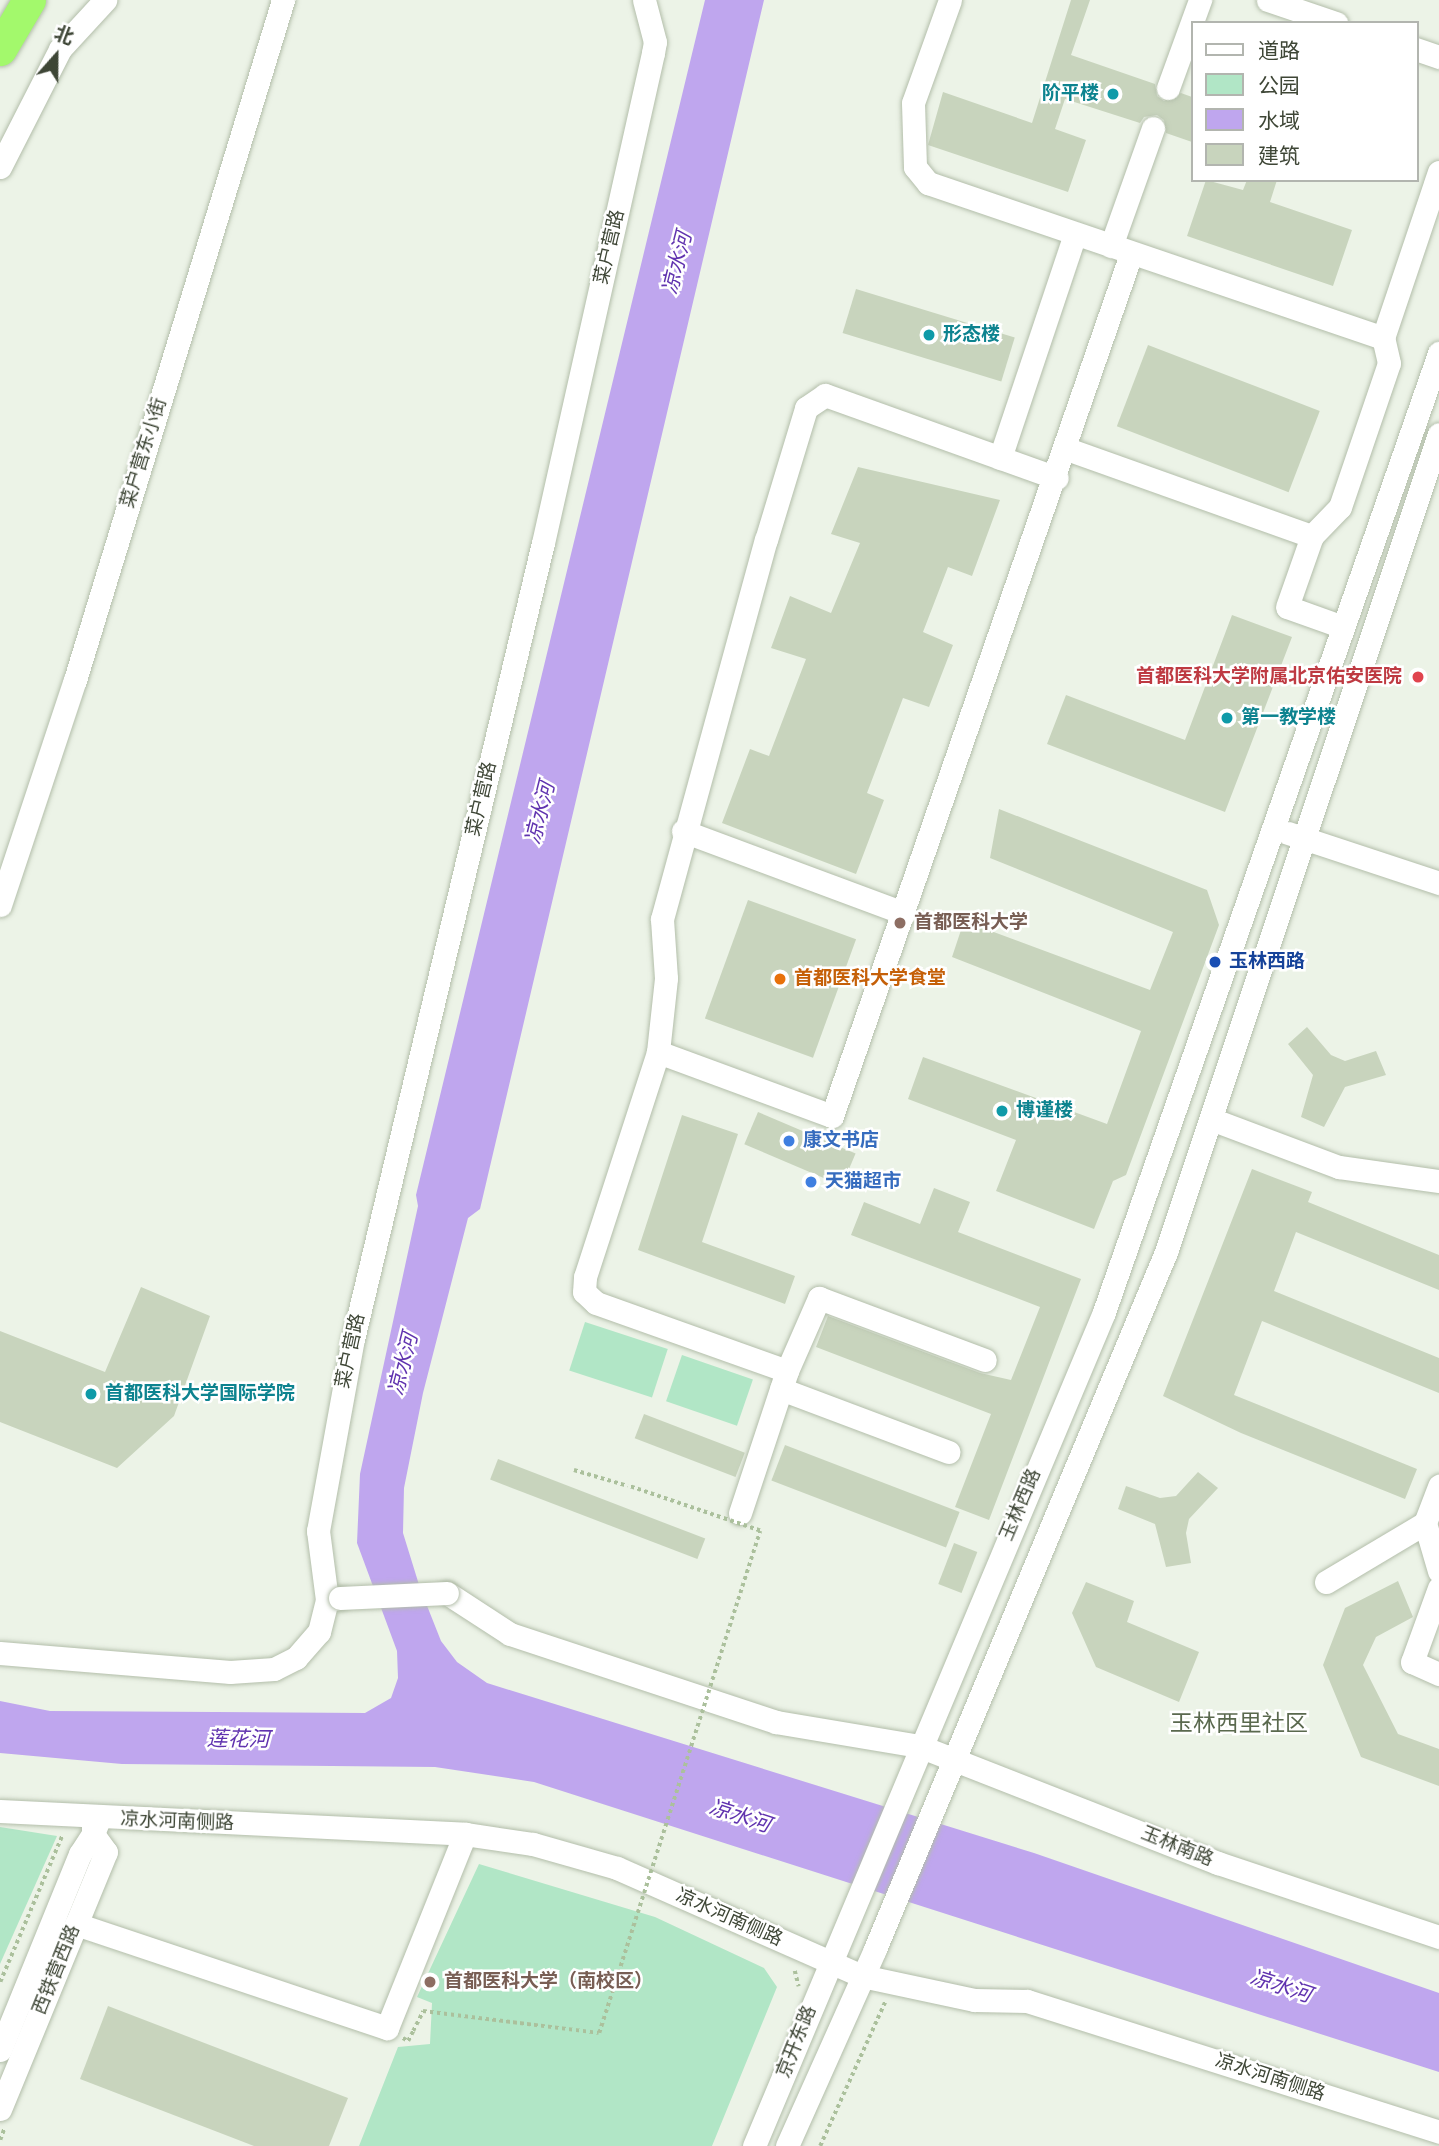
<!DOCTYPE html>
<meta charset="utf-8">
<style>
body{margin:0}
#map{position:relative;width:1439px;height:2146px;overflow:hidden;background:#ecf3e7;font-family:"Source Sans 3","Noto Sans SC",sans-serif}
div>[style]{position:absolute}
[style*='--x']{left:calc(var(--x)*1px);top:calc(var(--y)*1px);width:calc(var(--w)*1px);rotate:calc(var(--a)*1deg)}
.green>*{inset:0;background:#b1e6c6;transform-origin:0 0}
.water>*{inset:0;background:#bfa6ee}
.building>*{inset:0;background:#c8d4bd;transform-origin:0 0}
.path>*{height:3.5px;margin-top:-1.75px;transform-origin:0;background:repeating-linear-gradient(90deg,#abc09c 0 3.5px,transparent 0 7px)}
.roads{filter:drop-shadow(0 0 2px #b3beaa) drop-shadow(0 0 2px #b3beaa)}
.minor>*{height:23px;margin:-11.5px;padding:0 11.5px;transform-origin:11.5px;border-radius:11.5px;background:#fff}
.highway>*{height:33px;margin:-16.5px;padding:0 16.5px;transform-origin:16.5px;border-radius:16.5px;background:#a3f96c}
.path-bridge>*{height:3.5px;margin-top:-1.75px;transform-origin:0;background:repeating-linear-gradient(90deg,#abc09c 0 3.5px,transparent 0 7px)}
.bridges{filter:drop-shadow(0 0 2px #b3beaa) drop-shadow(0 0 2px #b3beaa)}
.minor-bridge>*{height:23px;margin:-11.5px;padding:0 11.5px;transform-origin:11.5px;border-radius:11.5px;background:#fff}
.dots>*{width:19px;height:19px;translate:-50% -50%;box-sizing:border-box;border:4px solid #fff;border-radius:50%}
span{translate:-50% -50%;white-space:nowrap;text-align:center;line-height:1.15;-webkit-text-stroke:5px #fff;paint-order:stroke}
.culture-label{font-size:19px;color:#0d838f;font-weight:700}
.right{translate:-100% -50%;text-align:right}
.left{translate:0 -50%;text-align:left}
.street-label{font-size:19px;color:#3e4636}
.health-label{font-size:19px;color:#be3a42;font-weight:700}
.education-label{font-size:19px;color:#785e54;font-weight:700}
.transit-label{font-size:19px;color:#164399;font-weight:700}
.food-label{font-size:19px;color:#c56008;font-weight:700}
.shop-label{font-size:19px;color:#366cbe;font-weight:700}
.water-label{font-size:21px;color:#6033af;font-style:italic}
.quarter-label{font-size:23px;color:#5a694e}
.legend{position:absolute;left:1191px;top:21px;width:228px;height:161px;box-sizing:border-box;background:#fff;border:2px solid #b2b5af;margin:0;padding:9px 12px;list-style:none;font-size:21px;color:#3e4636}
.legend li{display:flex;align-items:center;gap:14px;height:35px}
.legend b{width:35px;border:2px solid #b2b5af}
.north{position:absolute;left:21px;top:21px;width:70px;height:70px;-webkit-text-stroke:5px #fff;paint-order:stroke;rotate:21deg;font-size:19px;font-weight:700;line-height:28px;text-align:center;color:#3e4636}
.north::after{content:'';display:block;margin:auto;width:24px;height:32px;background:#3e4636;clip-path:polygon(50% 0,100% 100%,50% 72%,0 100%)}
</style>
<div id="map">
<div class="green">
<i style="left:585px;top:1322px;width:87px;height:51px;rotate:18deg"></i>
<i style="left:682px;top:1355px;width:75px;height:49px;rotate:19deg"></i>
<i style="clip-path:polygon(0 1827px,57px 1836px,0 1964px)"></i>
<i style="clip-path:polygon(479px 1864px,655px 1917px,764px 1968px,777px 1987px,712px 2146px,359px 2146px,398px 2047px,430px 2044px,432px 2003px,417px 1997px)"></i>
</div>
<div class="water">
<i style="clip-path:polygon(705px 0,764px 0,480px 1209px,468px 1218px,423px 1393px,404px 1488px,403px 1533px,420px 1588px,441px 1641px,457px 1662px,487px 1683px,1034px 1853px,1439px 1993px,1439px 2072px,534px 1782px,435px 1767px,122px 1764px,0 1753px,0 1701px,50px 1711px,365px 1713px,391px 1698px,398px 1678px,397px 1651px,357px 1543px,360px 1474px,418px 1206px,416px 1195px)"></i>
</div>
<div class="building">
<i style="clip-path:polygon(1071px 0,1090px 0,1071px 55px,1155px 84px,1157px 96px,1164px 101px,1181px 93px,1192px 97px,1192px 142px,1166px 133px,1164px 120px,1157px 115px,1144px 117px,1140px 123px,1065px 99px,1055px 129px,1086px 140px,1068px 192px,928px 145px,943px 92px,1032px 123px)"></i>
<i style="clip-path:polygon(1206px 180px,1243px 190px,1247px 180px,1277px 180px,1270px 202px,1352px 230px,1333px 286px,1187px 236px)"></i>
<i style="left:856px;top:289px;width:166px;height:46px;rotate:17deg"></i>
<i style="left:1148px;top:345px;width:184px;height:87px;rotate:21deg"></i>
<i style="clip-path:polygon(858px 467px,1000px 500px,972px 576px,948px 567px,923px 632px,953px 645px,929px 707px,903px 698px,867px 793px,884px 800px,856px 874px,722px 823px,750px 749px,769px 756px,806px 659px,771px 648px,790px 596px,831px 613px,860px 543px,831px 534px)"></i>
<i style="clip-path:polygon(1232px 615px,1292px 637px,1225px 812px,1047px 744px,1066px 695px,1185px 740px)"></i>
<i style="clip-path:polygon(999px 809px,1207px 890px,1219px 925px,1126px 1175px,1113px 1181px,1094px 1229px,996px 1191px,1016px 1140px,908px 1099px,923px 1057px,1107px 1124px,1141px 1031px,952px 957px,964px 921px,1150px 990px,1173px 932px,990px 858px)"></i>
<i style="left:748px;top:900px;width:115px;height:126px;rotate:20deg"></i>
<i style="clip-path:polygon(1307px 1027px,1331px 1055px,1345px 1061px,1376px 1051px,1386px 1075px,1345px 1087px,1324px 1127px,1301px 1117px,1313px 1075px,1288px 1044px)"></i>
<i style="left:758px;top:1112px;width:106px;height:35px;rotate:23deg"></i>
<i style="clip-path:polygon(682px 1115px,738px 1134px,702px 1242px,795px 1276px,785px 1304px,638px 1250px)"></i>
<i style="clip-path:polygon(1252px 1169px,1312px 1192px,1308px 1202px,1439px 1255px,1439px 1290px,1296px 1232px,1274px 1291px,1439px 1358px,1439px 1393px,1262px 1321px,1234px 1395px,1417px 1469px,1405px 1499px,1241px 1433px,1163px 1396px)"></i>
<i style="clip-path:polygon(934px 1188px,970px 1202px,958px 1232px,1081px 1279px,989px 1520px,955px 1507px,991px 1414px,816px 1347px,828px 1316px,980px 1373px,1011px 1380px,1040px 1307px,851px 1235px,864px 1202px,920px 1224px)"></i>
<i style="clip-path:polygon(141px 1287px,210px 1316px,174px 1416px,117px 1468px,0 1422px,0 1331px,105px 1372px)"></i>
<i style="left:644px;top:1414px;width:108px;height:26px;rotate:21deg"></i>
<i style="left:785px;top:1445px;width:187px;height:38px;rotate:21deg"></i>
<i style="left:498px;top:1459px;width:222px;height:22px;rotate:21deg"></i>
<i style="clip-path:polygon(1198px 1472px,1218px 1488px,1189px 1519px,1186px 1533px,1191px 1563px,1166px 1567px,1155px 1524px,1118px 1509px,1126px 1486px,1160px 1498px,1176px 1496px)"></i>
<i style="left:954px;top:1543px;width:25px;height:44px;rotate:21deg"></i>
<i style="clip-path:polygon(1398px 1581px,1413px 1617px,1376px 1637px,1363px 1665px,1398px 1734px,1439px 1749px,1439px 1786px,1361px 1757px,1323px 1665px,1345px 1608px)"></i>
<i style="clip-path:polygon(1086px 1582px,1134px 1601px,1127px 1622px,1199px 1652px,1179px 1702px,1096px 1667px,1072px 1613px)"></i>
<i style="clip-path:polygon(108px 2006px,348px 2098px,329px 2146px,254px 2146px,80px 2079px)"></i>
</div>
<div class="path">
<i style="--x:574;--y:1470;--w:56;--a:16.5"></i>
<i style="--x:795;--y:1971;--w:16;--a:76"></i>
<i style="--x:0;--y:1982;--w:159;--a:-67"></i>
<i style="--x:403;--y:2038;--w:6;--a:31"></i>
<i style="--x:408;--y:2041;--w:11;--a:-63"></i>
<i style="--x:0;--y:2140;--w:12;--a:-70"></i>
<i style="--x:820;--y:2146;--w:158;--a:-65.7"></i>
</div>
<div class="roads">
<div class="minor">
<i style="--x:950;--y:0;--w:109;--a:109.8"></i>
<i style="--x:913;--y:103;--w:64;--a:88.2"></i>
<i style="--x:915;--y:167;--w:21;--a:51"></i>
<i style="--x:928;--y:183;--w:481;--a:18.8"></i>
<i style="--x:1383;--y:338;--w:175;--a:-71.4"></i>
<i style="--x:1268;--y:0;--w:72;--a:18.7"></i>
<i style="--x:1416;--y:49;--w:24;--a:19"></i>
<i style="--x:1168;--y:88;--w:94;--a:-70"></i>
<i style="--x:0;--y:167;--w:132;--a:-63"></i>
<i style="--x:60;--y:49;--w:67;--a:-47.4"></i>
<i style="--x:1111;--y:246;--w:125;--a:-70.4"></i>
<i style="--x:1067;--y:449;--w:260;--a:19.6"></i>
<i style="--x:1000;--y:458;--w:236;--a:-71.5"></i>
<i style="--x:1343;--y:627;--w:59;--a:-160.3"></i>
<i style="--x:1287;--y:607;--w:75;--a:-70.6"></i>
<i style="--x:1312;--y:536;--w:40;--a:-46"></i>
<i style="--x:1340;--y:507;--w:152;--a:-71.2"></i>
<i style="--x:1389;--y:363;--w:26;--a:-103"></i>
<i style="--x:683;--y:831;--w:236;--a:20.4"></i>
<i style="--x:1288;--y:833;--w:159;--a:18.3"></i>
<i style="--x:0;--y:905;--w:237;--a:-71.6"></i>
<i style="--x:75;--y:680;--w:711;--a:-72.99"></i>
<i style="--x:658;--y:1052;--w:185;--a:20.2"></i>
<i style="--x:832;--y:1116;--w:912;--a:-70.87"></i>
<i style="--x:1211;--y:1119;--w:137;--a:20.6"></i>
<i style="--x:1339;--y:1167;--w:101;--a:8"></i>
<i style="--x:787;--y:1371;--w:203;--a:-160.4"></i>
<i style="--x:596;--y:1303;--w:16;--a:-137"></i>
<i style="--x:584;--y:1292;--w:15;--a:-86"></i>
<i style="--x:585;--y:1277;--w:237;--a:-72"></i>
<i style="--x:658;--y:1052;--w:74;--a:-83.8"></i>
<i style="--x:666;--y:978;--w:59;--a:-93.9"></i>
<i style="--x:662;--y:919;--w:393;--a:-74.7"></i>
<i style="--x:766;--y:540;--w:138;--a:-73.1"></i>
<i style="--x:806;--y:408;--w:23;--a:-34"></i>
<i style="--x:825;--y:395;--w:246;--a:19.7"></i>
<i style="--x:781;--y:1389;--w:179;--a:20.6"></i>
<i style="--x:740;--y:1513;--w:150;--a:-71.7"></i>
<i style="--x:787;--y:1371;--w:80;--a:-66.3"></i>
<i style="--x:819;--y:1298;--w:177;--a:20.5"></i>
<i style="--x:1425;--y:1523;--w:50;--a:73.7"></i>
<i style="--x:1326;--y:1582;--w:115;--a:-30.8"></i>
<i style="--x:1425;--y:1523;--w:40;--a:-69"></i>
<i style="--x:1439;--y:1588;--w:79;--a:110"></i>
<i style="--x:1412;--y:1662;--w:30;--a:24"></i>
<i style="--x:447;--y:1593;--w:75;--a:33.1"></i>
<i style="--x:510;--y:1634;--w:280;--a:18.3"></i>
<i style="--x:776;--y:1722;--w:145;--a:9.5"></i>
<i style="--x:919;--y:1746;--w:321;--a:21.4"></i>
<i style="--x:1218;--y:1863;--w:233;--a:18.5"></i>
<i style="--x:340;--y:1598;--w:13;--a:171"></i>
<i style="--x:327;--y:1600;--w:70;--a:-97.4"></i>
<i style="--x:318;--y:1531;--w:195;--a:-79.7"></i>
<i style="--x:353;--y:1339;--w:818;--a:-76.58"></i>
<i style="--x:543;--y:543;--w:502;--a:-77.35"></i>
<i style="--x:653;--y:53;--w:11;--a:-80"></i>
<i style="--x:655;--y:42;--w:43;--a:-104.7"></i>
<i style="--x:0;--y:1653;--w:231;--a:4.7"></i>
<i style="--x:230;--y:1672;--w:44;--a:-3.9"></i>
<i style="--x:274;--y:1669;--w:25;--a:-27"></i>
<i style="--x:296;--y:1658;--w:35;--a:-49"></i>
<i style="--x:319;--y:1632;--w:33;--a:-76"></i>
<i style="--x:0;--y:1811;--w:466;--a:2.8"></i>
<i style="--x:465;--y:1834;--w:69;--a:8.4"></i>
<i style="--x:533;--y:1844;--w:87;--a:15.9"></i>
<i style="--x:617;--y:1868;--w:268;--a:23.8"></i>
<i style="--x:862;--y:1976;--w:115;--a:12.1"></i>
<i style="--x:974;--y:2000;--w:53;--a:1.1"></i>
<i style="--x:1027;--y:2001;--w:432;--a:17.6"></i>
<i style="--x:76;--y:1924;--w:328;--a:18.5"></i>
<i style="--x:387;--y:2028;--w:209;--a:-68.1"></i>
<i style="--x:0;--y:2050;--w:212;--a:-67.8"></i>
<i style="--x:80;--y:1854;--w:24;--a:-57"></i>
<i style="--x:93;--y:1834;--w:13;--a:-90"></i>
<i style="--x:0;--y:2109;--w:278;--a:-67.6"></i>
<i style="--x:106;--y:1852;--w:22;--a:-126"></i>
<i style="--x:93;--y:1834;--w:16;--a:-68"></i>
<i style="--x:754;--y:2146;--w:904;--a:-67.23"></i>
<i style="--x:1104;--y:1312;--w:1016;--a:-70.74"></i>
<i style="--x:787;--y:2146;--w:216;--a:-65.9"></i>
<i style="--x:875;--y:1949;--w:755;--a:-67.34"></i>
<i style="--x:1166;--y:1252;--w:862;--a:-71.54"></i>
</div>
<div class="highway">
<i style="--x:0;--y:49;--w:57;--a:-59.4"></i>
</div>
</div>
<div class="path-bridge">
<i style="--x:413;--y:2031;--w:22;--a:-63"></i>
<i style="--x:423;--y:2011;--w:177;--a:7.1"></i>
<i style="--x:599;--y:2033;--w:527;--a:-72.22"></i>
<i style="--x:760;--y:1531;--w:139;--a:-161.2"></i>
</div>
<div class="bridges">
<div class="minor-bridge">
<i style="--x:340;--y:1598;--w:107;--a:-2.7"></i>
</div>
</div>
<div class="dots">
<i style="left:1113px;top:94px;background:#0f9aa8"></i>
<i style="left:929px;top:335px;background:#0f9aa8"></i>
<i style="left:1418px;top:677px;background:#e0444e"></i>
<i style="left:1227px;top:718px;background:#0f9aa8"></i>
<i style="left:900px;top:923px;background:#8d6e63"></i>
<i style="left:1215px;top:962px;background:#1a4fb4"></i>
<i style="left:780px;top:979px;background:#e8710a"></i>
<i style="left:1002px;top:1111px;background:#0f9aa8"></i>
<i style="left:789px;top:1141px;background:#3f7fe0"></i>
<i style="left:811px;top:1182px;background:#3f7fe0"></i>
<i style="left:91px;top:1394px;background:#0f9aa8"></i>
<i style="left:430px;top:1982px;background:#8d6e63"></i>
</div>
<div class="culture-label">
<span class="right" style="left:1099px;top:94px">阶平楼</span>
<span class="left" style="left:943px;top:335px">形态楼</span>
<span class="left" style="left:1241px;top:718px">第一教学楼</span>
<span class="left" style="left:1016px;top:1111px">博谨楼</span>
<span class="left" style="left:105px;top:1394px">首都医科大学国际学院</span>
</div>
<div class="street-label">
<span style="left:610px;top:247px;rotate:-77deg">菜户营路</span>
<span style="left:144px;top:453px;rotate:-73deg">菜户营东小街</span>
<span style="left:482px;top:799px;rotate:-77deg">菜户营路</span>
<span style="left:351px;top:1351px;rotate:-78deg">菜户营路</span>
<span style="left:1021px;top:1505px;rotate:-67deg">玉林西路</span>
<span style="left:177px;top:1822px;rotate:2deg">凉水河南侧路</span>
<span style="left:1177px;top:1847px;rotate:22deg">玉林南路</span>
<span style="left:729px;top:1918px;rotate:24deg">凉水河南侧路</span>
<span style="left:57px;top:1970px;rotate:-68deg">西铁营西路</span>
<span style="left:797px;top:2042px;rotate:-68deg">京开东路</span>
<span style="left:1270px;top:2078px;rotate:18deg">凉水河南侧路</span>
</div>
<div class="health-label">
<span class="right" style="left:1402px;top:677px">首都医科大学附属北京佑安医院</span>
</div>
<div class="education-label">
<span class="left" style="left:914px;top:923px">首都医科大学</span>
<span class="left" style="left:444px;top:1982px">首都医科大学（南校区）</span>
</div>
<div class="transit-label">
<span class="left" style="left:1229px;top:962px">玉林西路</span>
</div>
<div class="food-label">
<span class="left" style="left:794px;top:979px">首都医科大学食堂</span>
</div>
<div class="shop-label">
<span class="left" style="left:803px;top:1141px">康文书店</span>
<span class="left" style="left:825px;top:1182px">天猫超市</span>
</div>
<div class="water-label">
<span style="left:677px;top:263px;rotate:-76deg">凉水河</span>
<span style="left:540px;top:813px;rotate:-76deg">凉水河</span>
<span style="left:403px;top:1364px;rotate:-76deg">凉水河</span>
<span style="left:238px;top:1739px;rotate:1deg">莲花河</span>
<span style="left:740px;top:1816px;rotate:18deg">凉水河</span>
<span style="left:1281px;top:1986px;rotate:18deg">凉水河</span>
</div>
<div class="quarter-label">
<span style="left:1239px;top:1724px">玉林西里社区</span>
</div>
<ul class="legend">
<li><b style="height:9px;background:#fff"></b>道路</li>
<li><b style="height:19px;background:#b1e6c6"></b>公园</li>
<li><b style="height:19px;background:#bfa6ee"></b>水域</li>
<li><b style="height:19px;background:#c8d4bd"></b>建筑</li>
</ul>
<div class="north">北</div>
</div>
